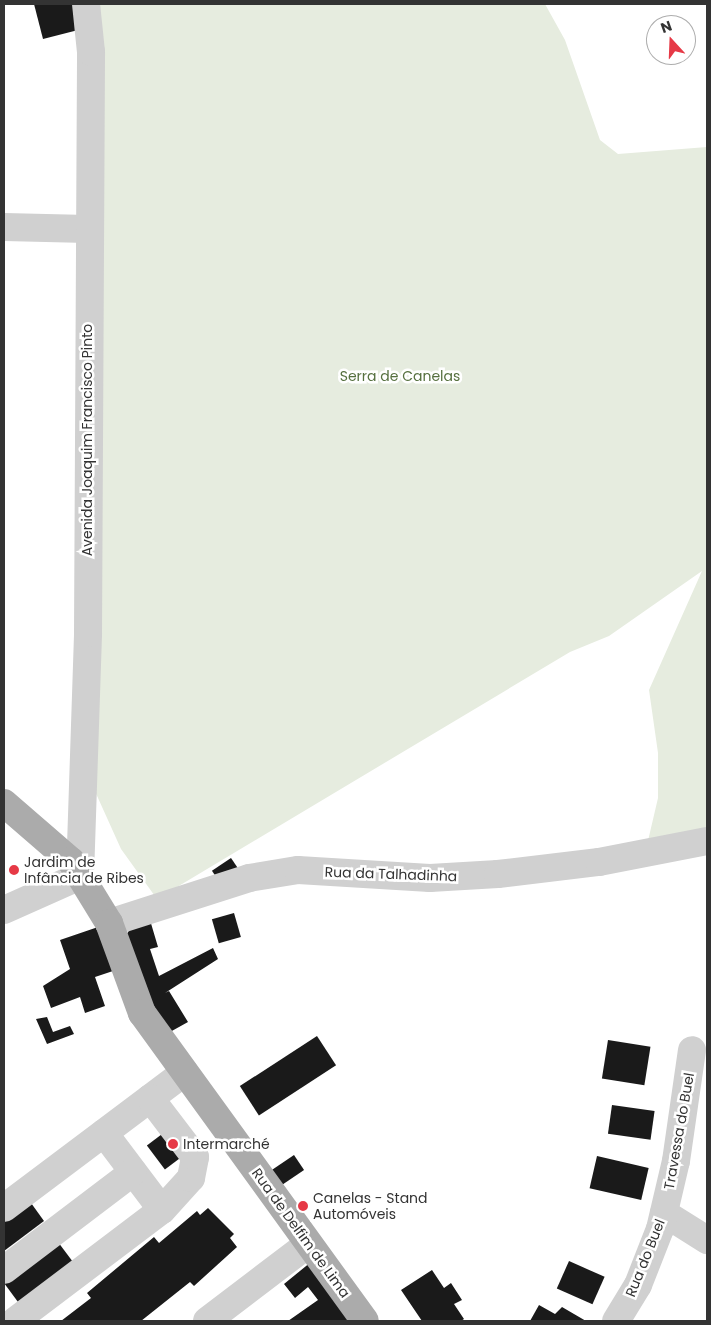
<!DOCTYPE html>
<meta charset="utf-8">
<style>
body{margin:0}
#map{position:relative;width:711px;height:1325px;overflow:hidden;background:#fff;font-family:Poppins,sans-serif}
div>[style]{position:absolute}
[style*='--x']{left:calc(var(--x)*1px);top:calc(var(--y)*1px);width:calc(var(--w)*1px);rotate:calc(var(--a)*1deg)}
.green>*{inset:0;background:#e6ecdf}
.building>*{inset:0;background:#1a1a1a;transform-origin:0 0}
.minor>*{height:28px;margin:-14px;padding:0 14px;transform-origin:14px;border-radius:14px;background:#d0d0d0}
.major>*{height:28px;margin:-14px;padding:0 14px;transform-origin:14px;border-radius:14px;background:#ababab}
.dots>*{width:14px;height:14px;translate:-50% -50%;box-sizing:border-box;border:2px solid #fff;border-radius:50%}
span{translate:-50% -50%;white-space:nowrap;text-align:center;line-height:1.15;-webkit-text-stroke:5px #fff;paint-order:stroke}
.park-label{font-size:14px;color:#56703f}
.street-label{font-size:14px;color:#333}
.poi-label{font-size:14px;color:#333}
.left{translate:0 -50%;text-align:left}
.frame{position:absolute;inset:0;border:5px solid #333;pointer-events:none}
.north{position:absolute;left:646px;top:15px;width:50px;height:50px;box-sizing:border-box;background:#fff;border:1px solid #adadad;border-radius:50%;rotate:340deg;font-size:14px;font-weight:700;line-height:20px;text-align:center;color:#333}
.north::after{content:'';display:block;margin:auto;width:18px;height:22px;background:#e63946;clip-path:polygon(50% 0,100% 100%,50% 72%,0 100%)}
</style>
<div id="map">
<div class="green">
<i style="clip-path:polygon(92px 4px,545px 4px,565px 40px,600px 140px,618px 154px,707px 147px,707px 833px,647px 845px,658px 798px,658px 753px,649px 690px,702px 571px,609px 636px,570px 652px,157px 899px,121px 849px,89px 778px)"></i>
</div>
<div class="building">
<i style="clip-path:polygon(34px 4px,80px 4px,86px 28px,43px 39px)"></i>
<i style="left:231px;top:858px;width:14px;height:23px;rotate:56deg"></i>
<i style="left:234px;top:913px;width:25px;height:23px;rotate:74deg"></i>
<i style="clip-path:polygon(150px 920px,158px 947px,150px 949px,159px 976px,213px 948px,218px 959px,165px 993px,169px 991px,188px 1022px,170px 1032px,151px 1002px,125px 937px,130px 929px)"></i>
<i style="clip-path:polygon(101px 926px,116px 970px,95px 977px,105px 1006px,85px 1013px,80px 997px,51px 1008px,43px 986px,70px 969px,60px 940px)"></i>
<i style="clip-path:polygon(47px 1017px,53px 1032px,70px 1026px,74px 1034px,47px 1044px,36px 1019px)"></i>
<i style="left:317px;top:1036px;width:35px;height:92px;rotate:57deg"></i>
<i style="left:608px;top:1040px;width:43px;height:39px;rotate:9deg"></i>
<i style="left:612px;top:1105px;width:43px;height:29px;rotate:8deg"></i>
<i style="left:182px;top:1119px;width:30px;height:44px;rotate:53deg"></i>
<i style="left:294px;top:1155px;width:18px;height:29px;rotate:56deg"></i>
<i style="left:597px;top:1156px;width:53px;height:33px;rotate:13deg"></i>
<i style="clip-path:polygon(26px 1196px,44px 1221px,4px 1251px,4px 1212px)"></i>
<i style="clip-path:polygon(208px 1208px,234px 1234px,230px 1238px,237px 1247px,194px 1286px,190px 1282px,141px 1321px,61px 1321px,91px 1298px,87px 1293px,154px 1237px,159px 1243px,197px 1211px,200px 1215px)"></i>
<i style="clip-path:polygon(55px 1238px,73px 1262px,18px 1302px,4px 1283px)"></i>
<i style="left:569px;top:1261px;width:39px;height:30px;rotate:24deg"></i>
<i style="clip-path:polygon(311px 1262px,355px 1321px,288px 1321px,318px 1300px,308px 1287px,295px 1298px,284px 1284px)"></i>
<i style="clip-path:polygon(432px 1270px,444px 1288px,451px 1283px,462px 1300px,454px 1304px,464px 1319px,461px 1321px,422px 1321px,401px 1290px)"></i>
<i style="clip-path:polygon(539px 1305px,555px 1314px,562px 1307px,586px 1321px,530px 1321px)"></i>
</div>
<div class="minor">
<i style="--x:4;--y:227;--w:84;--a:1.4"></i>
<i style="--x:4;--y:910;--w:83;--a:-24.1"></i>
<i style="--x:80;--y:876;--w:243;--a:-88.1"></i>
<i style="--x:88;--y:633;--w:581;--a:-89.7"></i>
<i style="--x:91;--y:52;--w:48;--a:-95.9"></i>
<i style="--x:109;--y:923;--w:147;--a:-17.8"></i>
<i style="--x:249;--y:878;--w:50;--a:-9.3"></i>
<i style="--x:298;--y:870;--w:132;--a:3.5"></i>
<i style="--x:430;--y:878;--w:68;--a:-3.4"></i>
<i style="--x:498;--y:874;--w:102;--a:-6.8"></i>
<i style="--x:599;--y:862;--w:110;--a:-11"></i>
<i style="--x:104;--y:1133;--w:96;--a:53"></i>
<i style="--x:4;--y:1208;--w:226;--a:-36.9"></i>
<i style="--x:664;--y:1213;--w:51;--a:32.1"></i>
<i style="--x:4;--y:1270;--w:162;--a:-37.2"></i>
<i style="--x:15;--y:1321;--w:184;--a:-37.1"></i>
<i style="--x:162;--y:1210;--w:43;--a:-47.8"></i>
<i style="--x:191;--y:1178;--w:21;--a:-79"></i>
<i style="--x:195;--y:1157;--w:74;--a:-127.3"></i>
<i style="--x:207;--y:1321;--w:127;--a:-37.3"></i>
<i style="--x:616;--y:1321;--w:42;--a:-58.6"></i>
<i style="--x:638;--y:1285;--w:60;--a:-68.6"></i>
<i style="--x:660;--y:1229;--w:70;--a:-76.8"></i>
<i style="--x:676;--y:1161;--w:112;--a:-81.8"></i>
</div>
<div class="major">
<i style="--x:4;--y:803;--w:89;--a:40.9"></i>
<i style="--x:71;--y:861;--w:73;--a:58.5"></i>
<i style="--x:109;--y:923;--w:96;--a:69.9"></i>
<i style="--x:142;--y:1013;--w:380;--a:54.1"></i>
</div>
<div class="dots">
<i style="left:14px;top:870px;background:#e63946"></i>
<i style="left:173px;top:1144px;background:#e63946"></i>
<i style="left:303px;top:1206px;background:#e63946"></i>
</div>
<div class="park-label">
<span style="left:400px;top:376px">Serra de Canelas</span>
</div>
<div class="street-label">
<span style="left:87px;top:440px;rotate:-90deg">Avenida Joaquim Francisco Pinto</span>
<span style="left:391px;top:874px;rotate:2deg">Rua da Talhadinha</span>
<span style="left:679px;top:1131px;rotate:-80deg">Travessa do Buel</span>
<span style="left:301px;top:1233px;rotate:54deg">Rua de Delfim de Lima</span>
<span style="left:645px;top:1258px;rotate:-68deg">Rua do Buel</span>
</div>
<div class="poi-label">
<span class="left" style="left:24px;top:870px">Jardim de<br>Infância de Ribes</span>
<span class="left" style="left:183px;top:1144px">Intermarché</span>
<span class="left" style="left:313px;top:1206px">Canelas - Stand<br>Automóveis</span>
</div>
<div class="frame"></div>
<div class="north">N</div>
</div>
